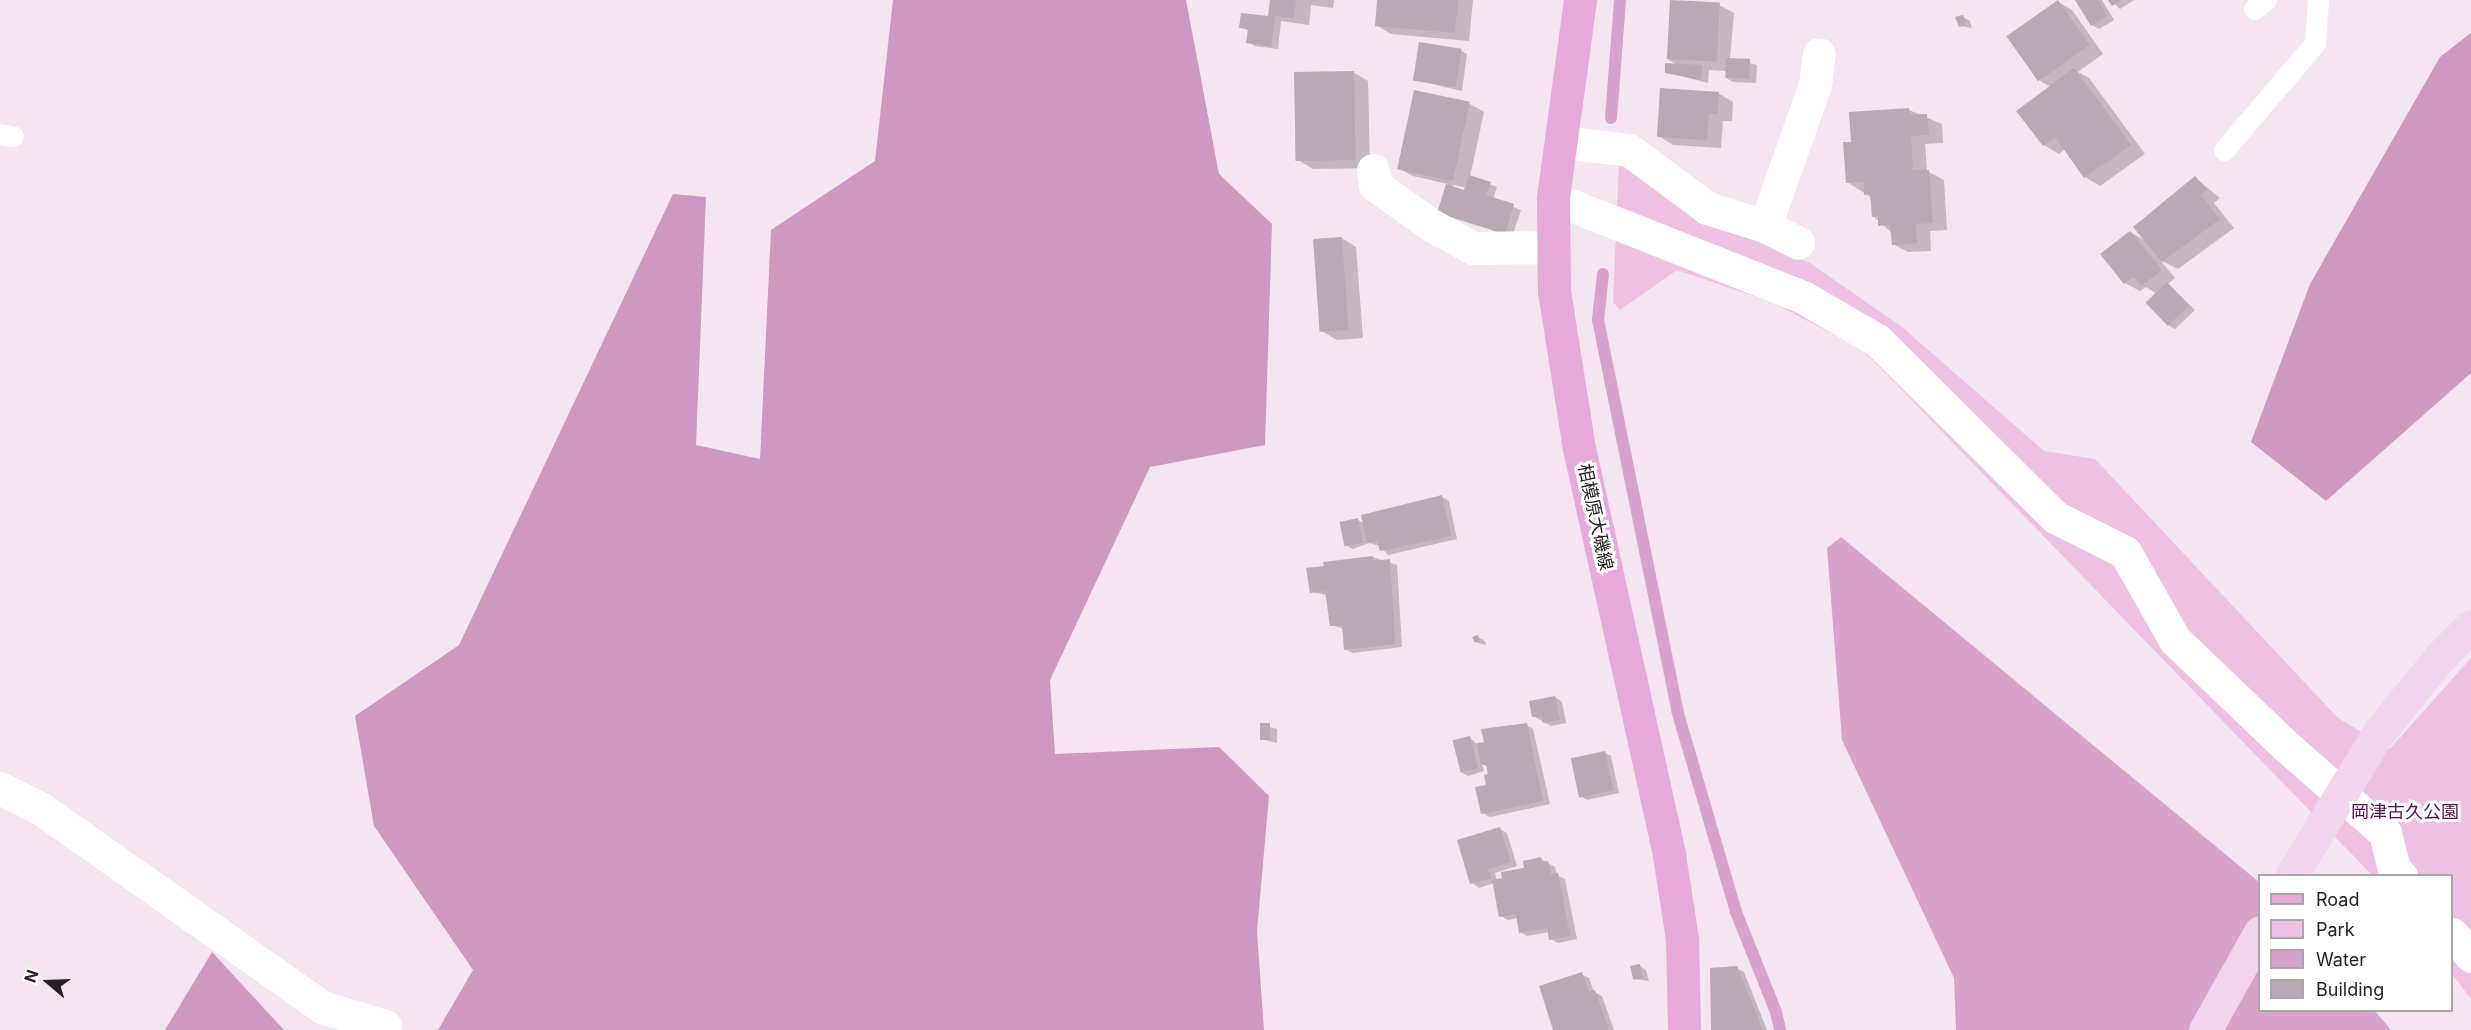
<!DOCTYPE html>
<meta charset="utf-8">
<style>
body{margin:0}
#map{position:relative;width:2471px;height:1030px;overflow:hidden;background:#f4e5f0;font-family:Inter,"Noto Sans JP",sans-serif}
div>[style]{position:absolute}
[style*='--x']{left:calc(var(--x)*1px);top:calc(var(--y)*1px);width:calc(var(--w)*1px);rotate:calc(var(--a)*1deg)}
.green>*{inset:0;background:#eec1e2}
.forest>*{inset:0;background:#cd99c1}
.water>*{inset:0;background:#d8a3cb}
.shadow>*{inset:0;background:#0003}
.stream>*{height:12px;margin:-6px;padding:0 6px;transform-origin:6px;border-radius:6px;background:#d8a3cb}
.building>*{inset:0;background:#b8a9b4;transform-origin:0 0}
.lane>*{height:21px;margin:-10.5px;padding:0 10.5px;transform-origin:10.5px;border-radius:10.5px;background:#fff}
.street>*{height:33px;margin:-16.5px;padding:0 16.5px;transform-origin:16.5px;border-radius:16.5px;background:#fff}
.secondary>*{height:33px;margin:-16.5px;padding:0 16.5px;transform-origin:16.5px;border-radius:16.5px;background:#f2d4ec}
.primary>*{height:33px;margin:-16.5px;padding:0 16.5px;transform-origin:16.5px;border-radius:16.5px;background:#e6a9da}
span{translate:-50% -50%;white-space:nowrap;text-align:center;line-height:1.15;-webkit-text-stroke:6px #fff;paint-order:stroke}
.street-label{font-size:18px;color:#272125}
.park-label{font-size:18px;color:#511347}
.legend{position:absolute;left:2258px;top:874px;width:195px;height:138px;box-sizing:border-box;background:#fff;border:2px solid #a9a6a8;margin:0;padding:8px 10px;list-style:none;font-size:18px;color:#272125}
.legend li{display:flex;align-items:center;gap:12px;height:30px}
.legend b{width:30px;border:2px solid #a9a6a8}
.north{position:absolute;left:18px;top:952px;width:60px;height:60px;-webkit-text-stroke:4px #fff;paint-order:stroke;rotate:289deg;font-size:16px;font-weight:700;line-height:24px;text-align:center;color:#272125}
.north::after{content:'';display:block;margin:auto;width:21px;height:27px;background:#272125;clip-path:polygon(50% 0,100% 100%,50% 72%,0 100%)}
</style>
<div id="map">
<div class="green">
<i style="clip-path:polygon(1619px 161px,1699px 218px,1810px 263px,1902px 327px,2044px 451px,2095px 459px,2338px 718px,2390px 749px,2471px 658px,2471px 999px,2452px 974px,2452px 876px,2372px 875px,1862px 349px,1771px 302px,1677px 270px,1620px 310px,1613px 302px)"></i>
</div>
<div class="forest">
<i style="clip-path:polygon(893px 0,1186px 0,1219px 174px,1272px 224px,1265px 445px,1150px 467px,1050px 680px,1055px 754px,1219px 747px,1269px 796px,1257px 931px,1264px 1030px,438px 1030px,473px 970px,374px 826px,355px 716px,459px 645px,673px 194px,706px 197px,696px 445px,760px 459px,771px 230px,875px 161px)"></i>
<i style="clip-path:polygon(2471px 33px,2471px 373px,2326px 501px,2251px 442px,2310px 284px,2440px 57px)"></i>
<i style="clip-path:polygon(212px 952px,284px 1030px,165px 1030px)"></i>
</div>
<div class="water">
<i style="clip-path:polygon(1841px 537px,2259px 882px,2260px 1010px,2375px 1011px,2391px 1030px,1956px 1030px,1954px 978px,1842px 740px,1827px 548px)"></i>
</div>
<div class="shadow">
<i style="clip-path:polygon(1271px 0,1334px 0,1333px 8px,1311px 5px,1309px 25px,1281px 21px,1278px 49px,1255px 46px,1248px 42px,1249px 31px,1241px 27px,1242px 15px,1276px 18px,1270px 14px)"></i>
<i style="clip-path:polygon(1379px 0,1473px 0,1469px 41px,1391px 34px,1376px 25px)"></i>
<i style="clip-path:polygon(2077px 0,2102px 0,2114px 20px,2099px 29px,2092px 25px)"></i>
<i style="clip-path:polygon(2110px 0,2134px 0,2120px 9px)"></i>
<i style="clip-path:polygon(2057px 1px,2072px 10px,2103px 54px,2078px 72px,2089px 78px,2145px 154px,2100px 186px,2085px 177px,2065px 149px,2059px 154px,2044px 145px,2051px 87px,2040px 81px)"></i>
<i style="clip-path:polygon(1719px 5px,1734px 13px,1730px 59px,1757px 65px,1756px 83px,1733px 82px,1726px 78px,1727px 71px,1709px 70px,1708px 83px,1666px 72px,1677px 65px,1666px 58px)"></i>
<i style="clip-path:polygon(1963px 17px,1970px 21px,1972px 28px,1960px 26px)"></i>
<i style="clip-path:polygon(1460px 50px,1467px 54px,1462px 91px,1415px 80px)"></i>
<i style="clip-path:polygon(1353px 72px,1368px 81px,1370px 168px,1313px 169px,1298px 160px)"></i>
<i style="clip-path:polygon(evenodd,1415px 92px,1470px 104px,1484px 112px,1470px 177px,1497px 187px,1493px 199px,1521px 210px,1512px 237px,1439px 212px,1448px 184px,1413px 176px,1398px 168px,1415px 92px,1453px 185px,1466px 188px,1465px 192px,1453px 188px,1453px 185px)"></i>
<i style="clip-path:polygon(1718px 93px,1733px 102px,1732px 121px,1723px 121px,1721px 148px,1673px 145px,1659px 136px)"></i>
<i style="clip-path:polygon(1909px 110px,1942px 124px,1943px 143px,1925px 144px,1927px 171px,1944px 180px,1947px 230px,1930px 231px,1931px 251px,1908px 252px,1893px 244px,1892px 233px,1873px 216px,1872px 198px,1847px 182px,1852px 143px)"></i>
<i style="clip-path:polygon(2195px 178px,2220px 198px,2214px 203px,2234px 228px,2178px 269px,2160px 260px,2175px 278px,2168px 284px,2195px 310px,2175px 329px,2168px 325px,2157px 294px,2146px 287px,2140px 291px,2125px 283px,2130px 232px,2146px 241px)"></i>
<i style="clip-path:polygon(1342px 238px,1356px 247px,1363px 338px,1337px 340px,1322px 331px)"></i>
<i style="clip-path:polygon(1442px 497px,1449px 501px,1457px 539px,1388px 555px,1380px 546px,1369px 543px,1353px 549px,1346px 545px,1358px 520px,1364px 523px)"></i>
<i style="clip-path:polygon(1373px 557px,1397px 565px,1402px 647px,1353px 653px,1345px 649px,1344px 629px,1331px 625px,1327px 595px,1311px 592px)"></i>
<i style="clip-path:polygon(1478px 637px,1485px 641px,1486px 645px,1475px 642px)"></i>
<i style="clip-path:polygon(1555px 697px,1562px 702px,1566px 723px,1551px 726px,1533px 716px)"></i>
<i style="clip-path:polygon(1261px 725px,1277px 729px,1277px 743px,1261px 739px)"></i>
<i style="clip-path:polygon(1526px 725px,1533px 729px,1550px 804px,1490px 817px,1483px 813px,1488px 767px,1482px 764px,1484px 771px,1468px 776px,1461px 772px,1470px 738px,1478px 745px,1486px 743px)"></i>
<i style="clip-path:polygon(1604px 752px,1611px 756px,1619px 793px,1587px 800px,1580px 796px)"></i>
<i style="clip-path:polygon(1500px 829px,1507px 833px,1517px 866px,1495px 873px,1497px 881px,1541px 859px,1555px 867px,1557px 875px,1565px 879px,1577px 939px,1558px 943px,1551px 939px,1549px 932px,1527px 936px,1520px 932px,1518px 918px,1508px 920px,1501px 916px,1494px 883px,1479px 888px,1472px 883px)"></i>
<i style="clip-path:polygon(1639px 966px,1646px 970px,1649px 981px,1634px 979px)"></i>
<i style="clip-path:polygon(1736px 968px,1744px 972px,1767px 1030px,1711px 1030px)"></i>
<i style="clip-path:polygon(1581px 974px,1589px 978px,1594px 992px,1602px 996px,1614px 1030px,1555px 1030px)"></i>
</div>
<div class="stream">
<i style="--x:1611;--y:118;--w:118;--a:-85.6"></i>
<i style="--x:1603;--y:274;--w:46;--a:96.2"></i>
<i style="--x:1598;--y:320;--w:398;--a:78.5"></i>
<i style="--x:1677;--y:710;--w:210;--a:73.7"></i>
<i style="--x:1736;--y:912;--w:108;--a:68.2"></i>
<i style="--x:1776;--y:1012;--w:18;--a:77"></i>
</div>
<div class="building">
<i style="clip-path:polygon(1270px 0,1296px 0,1294px 18px,1275px 16px,1271px 46px,1246px 43px,1248px 29px,1239px 28px,1241px 13px,1268px 16px)"></i>
<i style="clip-path:polygon(1377px 0,1458px 0,1455px 33px,1375px 26px)"></i>
<i style="left:1670px;top:0;width:50px;height:59px;rotate:3deg"></i>
<i style="left:2058px;top:0;width:55px;height:63px;rotate:55deg"></i>
<i style="clip-path:polygon(2075px 0,2098px 0,2107px 16px,2091px 26px)"></i>
<i style="clip-path:polygon(2108px 0,2121px 0,2112px 6px)"></i>
<i style="clip-path:polygon(1963px 15px,1966px 25px,1959px 27px,1955px 17px)"></i>
<i style="left:1419px;top:42px;width:43px;height:39px;rotate:9deg"></i>
<i style="left:1726px;top:58px;width:24px;height:20px;rotate:2deg"></i>
<i style="clip-path:polygon(1665px 63px,1702px 65px,1701px 80px,1665px 73px)"></i>
<i style="clip-path:polygon(2074px 68px,2131px 145px,2084px 178px,2055px 137px,2043px 146px,2016px 111px)"></i>
<i style="left:1354px;top:71px;width:89px;height:60px;rotate:89deg"></i>
<i style="clip-path:polygon(1660px 88px,1719px 92px,1718px 114px,1709px 114px,1707px 140px,1657px 137px)"></i>
<i style="left:1414px;top:90px;width:57px;height:81px;rotate:12deg"></i>
<i style="clip-path:polygon(1909px 108px,1910px 115px,1927px 114px,1929px 135px,1911px 136px,1913px 170px,1929px 170px,1933px 223px,1916px 224px,1917px 243px,1892px 245px,1890px 225px,1878px 226px,1878px 216px,1872px 217px,1870px 194px,1864px 195px,1864px 182px,1846px 183px,1843px 142px,1851px 142px,1849px 112px)"></i>
<i style="clip-path:polygon(1469px 175px,1491px 182px,1486px 195px,1514px 204px,1505px 234px,1437px 213px,1446px 184px,1464px 190px)"></i>
<i style="clip-path:polygon(2195px 176px,2207px 189px,2200px 195px,2220px 219px,2162px 262px,2133px 227px)"></i>
<i style="clip-path:polygon(2130px 231px,2162px 270px,2141px 286px,2134px 277px,2124px 284px,2100px 254px)"></i>
<i style="left:1342px;top:237px;width:93px;height:29px;rotate:86deg"></i>
<i style="left:2167px;top:282px;width:32px;height:30px;rotate:46deg"></i>
<i style="clip-path:polygon(1442px 495px,1451px 536px,1380px 551px,1377px 541px,1367px 543px,1361px 515px)"></i>
<i style="left:1358px;top:518px;width:25px;height:19px;rotate:78deg"></i>
<i style="clip-path:polygon(1373px 556px,1373px 561px,1390px 559px,1395px 644px,1344px 650px,1342px 625px,1330px 626px,1325px 591px,1310px 593px,1306px 568px,1324px 566px,1323px 562px)"></i>
<i style="left:1478px;top:635px;width:6px;height:6px;rotate:72deg"></i>
<i style="clip-path:polygon(1555px 696px,1560px 720px,1543px 723px,1542px 716px,1532px 717px,1529px 701px)"></i>
<i style="left:1270px;top:723px;width:17px;height:10px;rotate:90deg"></i>
<i style="clip-path:polygon(1527px 723px,1543px 801px,1481px 814px,1475px 787px,1486px 785px,1484px 775px,1488px 774px,1486px 764px,1481px 765px,1477px 743px,1484px 742px,1481px 729px)"></i>
<i style="left:1470px;top:736px;width:33px;height:18px;rotate:76deg"></i>
<i style="left:1605px;top:751px;width:40px;height:35px;rotate:78deg"></i>
<i style="clip-path:polygon(1500px 827px,1511px 862px,1488px 869px,1491px 878px,1470px 884px,1457px 840px)"></i>
<i style="clip-path:polygon(1541px 857px,1542px 862px,1548px 861px,1551px 875px,1558px 873px,1570px 936px,1549px 940px,1547px 928px,1519px 933px,1516px 914px,1499px 917px,1492px 880px,1502px 878px,1501px 872px,1524px 868px,1523px 861px)"></i>
<i style="left:1640px;top:964px;width:14px;height:10px;rotate:78deg"></i>
<i style="clip-path:polygon(1737px 966px,1763px 1030px,1711px 1030px,1710px 968px)"></i>
<i style="clip-path:polygon(1582px 972px,1589px 992px,1595px 990px,1609px 1030px,1553px 1030px,1539px 986px)"></i>
</div>
<div class="lane">
<i style="--x:2254;--y:9;--w:15;--a:-37"></i>
<i style="--x:0;--y:134;--w:13;--a:9"></i>
<i style="--x:2224;--y:150;--w:140;--a:-49.6"></i>
<i style="--x:2315;--y:43;--w:43;--a:-86"></i>
</div>
<div class="street">
<i style="--x:1561;--y:142;--w:68;--a:6.7"></i>
<i style="--x:1629;--y:150;--w:97;--a:36.6"></i>
<i style="--x:1707;--y:208;--w:61;--a:17.2"></i>
<i style="--x:1765;--y:226;--w:150;--a:-70.5"></i>
<i style="--x:1815;--y:85;--w:31;--a:-83"></i>
<i style="--x:1373;--y:170;--w:15;--a:82"></i>
<i style="--x:1375;--y:185;--w:69;--a:35.5"></i>
<i style="--x:1431;--y:225;--w:48;--a:28.7"></i>
<i style="--x:1473;--y:248;--w:80;--a:-0.7"></i>
<i style="--x:1553;--y:198;--w:269;--a:21.6"></i>
<i style="--x:1803;--y:297;--w:86;--a:30.2"></i>
<i style="--x:1877;--y:340;--w:251;--a:44.8"></i>
<i style="--x:2055;--y:517;--w:78;--a:26.6"></i>
<i style="--x:2125;--y:552;--w:101;--a:60.4"></i>
<i style="--x:2175;--y:640;--w:153;--a:43.7"></i>
<i style="--x:2286;--y:746;--w:132;--a:41.3"></i>
<i style="--x:2385;--y:833;--w:36;--a:76"></i>
<i style="--x:2394;--y:868;--w:11;--a:49"></i>
<i style="--x:1765;--y:226;--w:37;--a:27"></i>
<i style="--x:0;--y:788;--w:45;--a:26.6"></i>
<i style="--x:40;--y:808;--w:345;--a:35.2"></i>
<i style="--x:322;--y:1007;--w:66;--a:16.8"></i>
<i style="--x:2452;--y:934;--w:29;--a:49"></i>
</div>
<div class="secondary">
<i style="--x:2291;--y:876;--w:169;--a:-58.6"></i>
<i style="--x:2379;--y:732;--w:97;--a:-50.9"></i>
<i style="--x:2440;--y:657;--w:44;--a:-45"></i>
<i style="--x:2205;--y:1030;--w:112;--a:-60.7"></i>
</div>
<div class="primary">
<i style="--x:1580;--y:0;--w:200;--a:97.8"></i>
<i style="--x:1553;--y:198;--w:93;--a:89.4"></i>
<i style="--x:1554;--y:291;--w:159;--a:81"></i>
<i style="--x:1579;--y:448;--w:417;--a:77.5"></i>
<i style="--x:1669;--y:855;--w:85;--a:81.2"></i>
<i style="--x:1682;--y:939;--w:91;--a:88.7"></i>
</div>
<div class="street-label">
<span style="left:1595px;top:517px;rotate:78deg">相模原大磯線</span>
</div>
<div class="park-label">
<span style="left:2405px;top:812px">岡津古久公園</span>
</div>
<ul class="legend">
<li><b style="height:8px;background:#e6a9da"></b>Road</li>
<li><b style="height:16px;background:#eec1e2"></b>Park</li>
<li><b style="height:16px;background:#d8a3cb"></b>Water</li>
<li><b style="height:16px;background:#b8a9b4"></b>Building</li>
</ul>
<div class="north">N</div>
</div>
